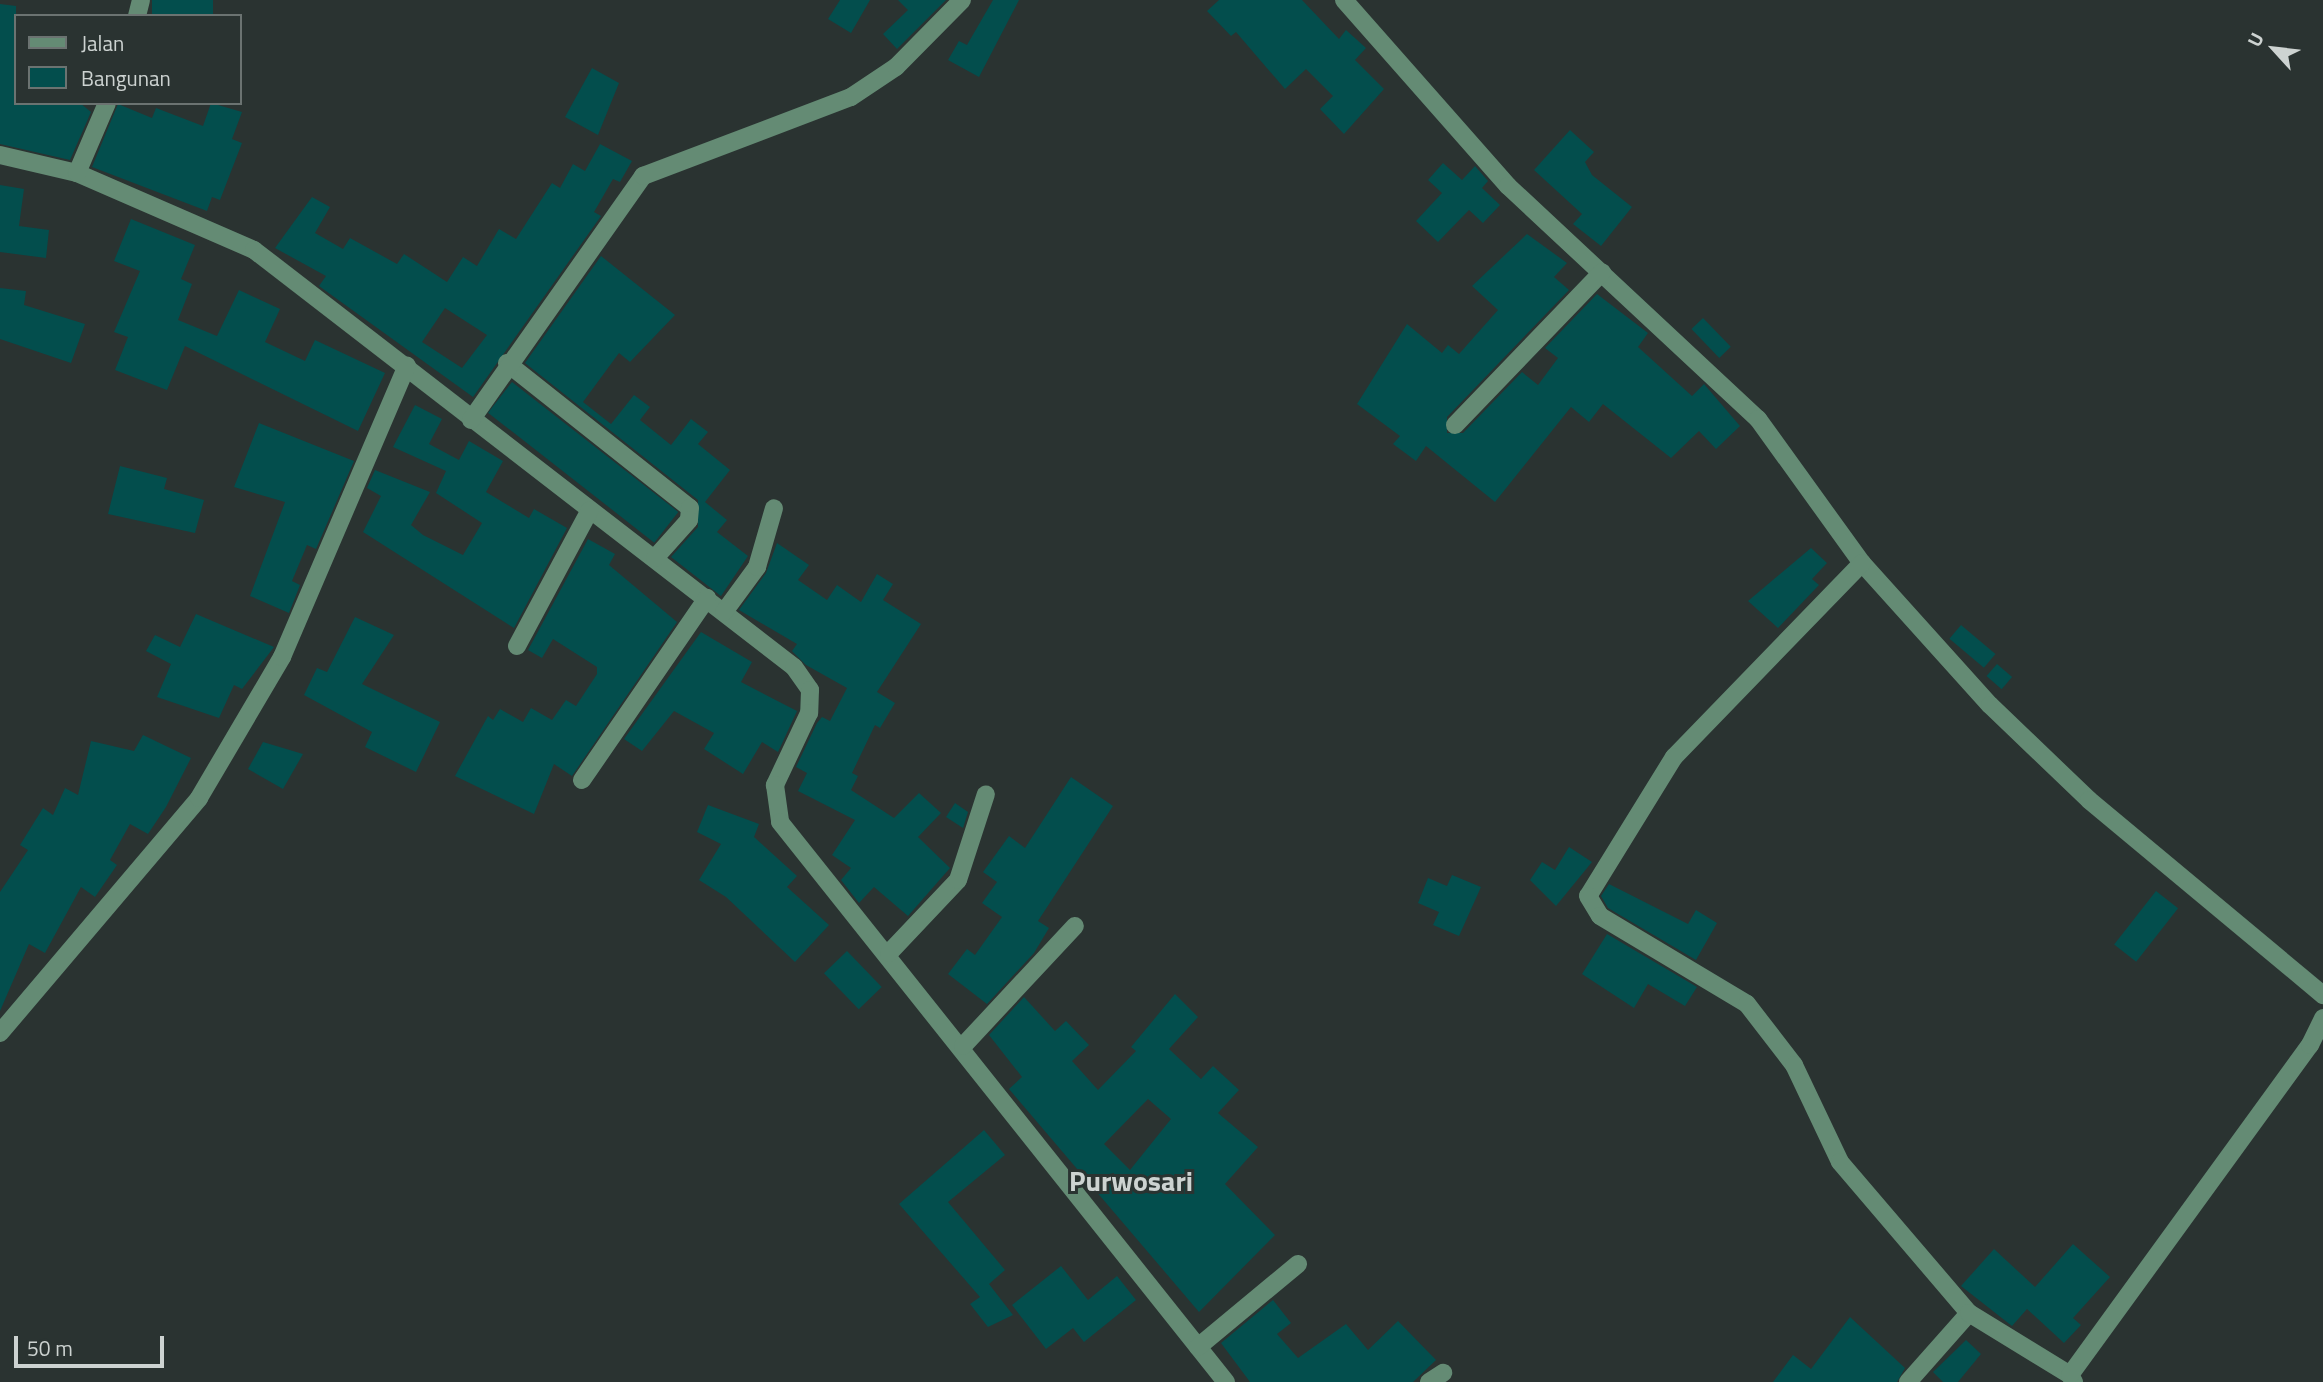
<!DOCTYPE html>
<style>
body{margin:0}
#map{position:relative;width:2323px;height:1382px;overflow:hidden;background:#2a3331;font-family:"Titillium Web",sans-serif}
div>[style]{position:absolute}
[style*='--x']{left:calc(var(--x)*1px);top:calc(var(--y)*1px);width:calc(var(--w)*1px);rotate:calc(var(--a)*1deg)}
.building>*{inset:0;background:#034e4d;transform-origin:0 0}
.minor>*{height:18px;margin:-9px;padding:0 9px;transform-origin:9px;border-radius:9px;background:#648b74}
span{translate:-50% -50%;white-space:nowrap;text-align:center;line-height:1.15;-webkit-text-stroke:6px #2a3331;paint-order:stroke}
.quarter-label{font-size:28px;color:#cdd3d1;font-weight:700}
.legend{position:absolute;left:14px;top:14px;width:228px;height:91px;box-sizing:border-box;background:#2a3331;border:2px solid #6b7371;margin:0;padding:9px 12px;list-style:none;font-size:21px;color:#cdd3d1}
.legend li{display:flex;align-items:center;gap:14px;height:35px}
.legend b{width:35px;border:2px solid #6b7371}
.north{position:absolute;left:2239px;top:14px;width:70px;height:70px;-webkit-text-stroke:5px #2a3331;paint-order:stroke;rotate:297deg;font-size:19px;font-weight:700;line-height:28px;text-align:center;color:#cdd3d1}
.north::after{content:'';display:block;margin:auto;width:24px;height:32px;background:#cdd3d1;clip-path:polygon(50% 0,100% 100%,50% 72%,0 100%)}
.scale{position:absolute;left:14px;top:1336px;width:150px;height:32px;box-sizing:border-box;border:4px solid #cdd3d1;border-top:0;padding-left:9px;font-size:21px;line-height:24px;white-space:nowrap;color:#cdd3d1;-webkit-text-stroke:5px #2a3331;paint-order:stroke}
</style>
<div id="map">
<div class="building">
<i style="left:152px;top:0;width:61px;height:16px"></i>
<i style="clip-path:polygon(840px 0,870px 0,851px 33px,828px 19px)"></i>
<i style="clip-path:polygon(898px 0,946px 0,897px 49px,883px 34px,908px 10px)"></i>
<i style="clip-path:polygon(993px 0,1019px 0,979px 77px,948px 60px,959px 41px,967px 45px)"></i>
<i style="clip-path:polygon(1219px 0,1302px 0,1339px 39px,1346px 30px,1366px 48px,1355px 60px,1384px 89px,1344px 134px,1320px 109px,1333px 96px,1306px 69px,1285px 89px,1236px 32px,1231px 36px,1207px 11px)"></i>
<i style="clip-path:polygon(0 4px,16px 6px,16px 103px,80px 103px,91px 112px,70px 160px,0 144px)"></i>
<i style="clip-path:polygon(592px 68px,619px 83px,598px 135px,565px 117px)"></i>
<i style="clip-path:polygon(211px 103px,242px 112px,232px 139px,242px 143px,220px 200px,212px 197px,207px 211px,92px 167px,118px 104px,152px 118px,156px 108px,203px 126px)"></i>
<i style="clip-path:polygon(1570px 130px,1594px 152px,1585px 162px,1592px 175px,1632px 207px,1601px 246px,1573px 224px,1582px 214px,1534px 170px)"></i>
<i style="clip-path:polygon(evenodd,600px 144px,632px 161px,620px 182px,613px 179px,594px 212px,601px 216px,473px 397px,319px 286px,326px 276px,275px 248px,312px 197px,330px 207px,315px 233px,343px 249px,350px 238px,397px 264px,404px 254px,447px 282px,463px 257px,477px 266px,499px 229px,516px 239px,552px 183px,560px 188px,573px 164px,585px 171px,600px 144px,445px 308px,487px 335px,462px 368px,422px 342px,445px 308px)"></i>
<i style="clip-path:polygon(1443px 163px,1462px 180px,1475px 166px,1488px 181px,1482px 188px,1500px 205px,1483px 223px,1469px 210px,1438px 242px,1416px 221px,1442px 193px,1428px 180px)"></i>
<i style="clip-path:polygon(0 185px,24px 189px,19px 226px,49px 230px,46px 258px,0 252px)"></i>
<i style="clip-path:polygon(131px 219px,195px 245px,181px 279px,192px 284px,178px 320px,217px 336px,239px 290px,280px 309px,265px 342px,305px 361px,315px 340px,385px 373px,358px 431px,185px 346px,167px 390px,115px 370px,128px 337px,114px 332px,140px 271px,114px 261px)"></i>
<i style="clip-path:polygon(1527px 234px,1567px 263px,1554px 277px,1569px 290px,1447px 417px,1447px 433px,1463px 433px,1522px 372px,1538px 385px,1558px 358px,1545px 348px,1597px 294px,1648px 333px,1638px 347px,1692px 396px,1704px 384px,1740px 426px,1716px 449px,1699px 431px,1671px 458px,1603px 404px,1589px 422px,1571px 407px,1495px 502px,1426px 446px,1416px 461px,1393px 444px,1400px 436px,1357px 404px,1407px 324px,1442px 353px,1448px 345px,1459px 354px,1498px 310px,1472px 286px)"></i>
<i style="clip-path:polygon(601px 256px,675px 315px,630px 362px,619px 353px,583px 402px,611px 424px,634px 395px,650px 407px,640px 420px,671px 445px,691px 419px,708px 432px,698px 444px,730px 470px,705px 502px,727px 520px,717px 532px,748px 556px,721px 596px,671px 557px,698px 527px,698px 500px,525px 363px)"></i>
<i style="clip-path:polygon(0 288px,26px 291px,24px 305px,85px 324px,71px 363px,0 339px)"></i>
<i style="left:1703px;top:318px;width:40px;height:16px;rotate:46deg"></i>
<i style="left:512px;top:382px;width:211px;height:39px;rotate:38deg"></i>
<i style="clip-path:polygon(415px 405px,442px 419px,429px 444px,459px 460px,469px 441px,503px 461px,486px 492px,529px 518px,534px 509px,567px 528px,514px 628px,363px 532px,381px 496px,367px 488px,375px 470px,430px 492px,411px 525px,423px 535px,463px 555px,482px 523px,436px 493px,446px 471px,393px 447px)"></i>
<i style="clip-path:polygon(259px 423px,354px 461px,316px 549px,307px 545px,292px 581px,300px 585px,289px 613px,250px 596px,285px 502px,234px 487px)"></i>
<i style="clip-path:polygon(120px 466px,167px 478px,164px 489px,204px 500px,195px 533px,108px 514px)"></i>
<i style="clip-path:polygon(588px 539px,615px 554px,609px 565px,677px 622px,572px 776px,554px 764px,534px 814px,455px 776px,488px 716px,493px 720px,500px 709px,523px 722px,531px 708px,552px 720px,566px 700px,576px 706px,597px 674px,597px 667px,553px 639px,542px 658px,528px 650px)"></i>
<i style="clip-path:polygon(777px 543px,809px 565px,798px 580px,827px 600px,837px 585px,861px 602px,877px 574px,893px 584px,883px 600px,921px 624px,877px 692px,895px 703px,880px 728px,875px 725px,852px 773px,858px 776px,851px 790px,894px 818px,919px 793px,941px 813px,918px 837px,950px 868px,908px 916px,874px 887px,859px 903px,841px 880px,851px 868px,832px 855px,855px 820px,798px 791px,807px 773px,796px 767px,817px 723px,822px 717px,830px 721px,847px 688px,806px 665px,792px 651px,797px 644px,739px 610px,766px 573px)"></i>
<i style="clip-path:polygon(1811px 548px,1827px 563px,1812px 579px,1819px 585px,1778px 628px,1748px 601px)"></i>
<i style="clip-path:polygon(196px 614px,274px 647px,242px 689px,234px 685px,219px 718px,157px 697px,171px 664px,146px 651px,155px 635px,180px 647px)"></i>
<i style="clip-path:polygon(355px 617px,394px 635px,362px 684px,440px 722px,416px 772px,365px 747px,372px 732px,304px 695px,317px 668px,327px 672px)"></i>
<i style="left:1961px;top:625px;width:45px;height:18px;rotate:40deg"></i>
<i style="clip-path:polygon(701px 632px,752px 662px,741px 682px,797px 711px,778px 752px,762px 742px,743px 774px,704px 749px,714px 733px,674px 711px,642px 751px,624px 739px)"></i>
<i style="left:1997px;top:664px;width:20px;height:16px;rotate:41deg"></i>
<i style="clip-path:polygon(143px 735px,191px 758px,166px 807px,148px 834px,130px 824px,110px 860px,117px 865px,95px 897px,81px 887px,45px 953px,29px 944px,0 1011px,0 892px,28px 850px,20px 845px,43px 808px,53px 815px,65px 788px,78px 795px,91px 741px,134px 751px)"></i>
<i style="clip-path:polygon(263px 742px,303px 754px,283px 789px,248px 769px)"></i>
<i style="clip-path:polygon(1071px 777px,1113px 806px,1038px 921px,1049px 928px,1034px 953px,987px 1004px,948px 974px,967px 949px,975px 955px,1002px 917px,982px 903px,997px 882px,983px 872px,1009px 836px,1025px 848px)"></i>
<i style="clip-path:polygon(955px 803px,968px 812px,963px 828px,946px 817px)"></i>
<i style="clip-path:polygon(708px 805px,759px 824px,754px 837px,797px 876px,787px 887px,829px 925px,795px 962px,726px 897px,699px 880px,721px 844px,697px 832px)"></i>
<i style="clip-path:polygon(1569px 847px,1592px 862px,1556px 906px,1530px 880px,1542px 862px,1555px 870px)"></i>
<i style="clip-path:polygon(1452px 875px,1481px 887px,1459px 936px,1433px 925px,1439px 912px,1418px 903px,1428px 878px,1447px 886px)"></i>
<i style="clip-path:polygon(1609px 884px,1688px 924px,1696px 910px,1717px 923px,1696px 960px,1608px 908px,1601px 896px)"></i>
<i style="left:2156px;top:891px;width:28px;height:68px;rotate:38deg"></i>
<i style="clip-path:polygon(1607px 934px,1697px 987px,1685px 1006px,1648px 984px,1634px 1008px,1582px 974px)"></i>
<i style="left:847px;top:951px;width:50px;height:32px;rotate:46deg"></i>
<i style="clip-path:polygon(evenodd,1175px 994px,1198px 1017px,1169px 1049px,1201px 1079px,1213px 1066px,1239px 1090px,1218px 1113px,1258px 1147px,1225px 1184px,1275px 1235px,1199px 1312px,1009px 1089px,1022px 1077px,989px 1035px,1024px 997px,1055px 1031px,1066px 1021px,1089px 1045px,1072px 1061px,1098px 1090px,1136px 1051px,1131px 1047px,1175px 994px,1148px 1099px,1171px 1119px,1130px 1170px,1104px 1144px,1148px 1099px)"></i>
<i style="clip-path:polygon(984px 1130px,1005px 1155px,948px 1202px,1005px 1270px,989px 1284px,1013px 1315px,988px 1327px,970px 1304px,980px 1297px,899px 1204px)"></i>
<i style="clip-path:polygon(2073px 1244px,2110px 1277px,2073px 1318px,2081px 1325px,2064px 1343px,2027px 1309px,2012px 1326px,1961px 1286px,1994px 1249px,2035px 1287px)"></i>
<i style="clip-path:polygon(1061px 1266px,1088px 1300px,1117px 1276px,1136px 1300px,1084px 1342px,1073px 1328px,1046px 1349px,1012px 1305px)"></i>
<i style="clip-path:polygon(1273px 1300px,1291px 1323px,1277px 1334px,1298px 1358px,1346px 1324px,1368px 1350px,1398px 1321px,1436px 1360px,1413px 1382px,1250px 1382px,1221px 1343px)"></i>
<i style="clip-path:polygon(1850px 1317px,1905px 1368px,1897px 1382px,1773px 1382px,1793px 1355px,1811px 1369px)"></i>
<i style="clip-path:polygon(1966px 1340px,1981px 1354px,1958px 1382px,1943px 1382px,1933px 1372px)"></i>
</div>
<div class="minor">
<i style="--x:1344;--y:0;--w:248;--a:48.6"></i>
<i style="--x:1508;--y:186;--w:342;--a:43"></i>
<i style="--x:1758;--y:419;--w:178;--a:54.2"></i>
<i style="--x:1862;--y:563;--w:191;--a:48"></i>
<i style="--x:1990;--y:705;--w:137;--a:43.8"></i>
<i style="--x:2089;--y:800;--w:305;--a:39.8"></i>
<i style="--x:137;--y:16;--w:16;--a:-76"></i>
<i style="--x:0;--y:155;--w:79;--a:13.2"></i>
<i style="--x:77;--y:173;--w:193;--a:23.5"></i>
<i style="--x:254;--y:250;--w:682;--a:37.68"></i>
<i style="--x:794;--y:667;--w:28;--a:55"></i>
<i style="--x:810;--y:690;--w:23;--a:92"></i>
<i style="--x:809;--y:713;--w:80;--a:115.3"></i>
<i style="--x:775;--y:785;--w:37;--a:82"></i>
<i style="--x:780;--y:822;--w:716;--a:51.47"></i>
<i style="--x:77;--y:173;--w:76;--a:-66.8"></i>
<i style="--x:507;--y:363;--w:233;--a:38.4"></i>
<i style="--x:690;--y:508;--w:12;--a:95"></i>
<i style="--x:689;--y:520;--w:51;--a:131.8"></i>
<i style="--x:471;--y:420;--w:299;--a:-54.8"></i>
<i style="--x:643;--y:176;--w:222;--a:-20.8"></i>
<i style="--x:851;--y:97;--w:54;--a:-33.7"></i>
<i style="--x:896;--y:67;--w:94;--a:-45.4"></i>
<i style="--x:1455;--y:425;--w:212;--a:-46.1"></i>
<i style="--x:1862;--y:563;--w:270;--a:134.1"></i>
<i style="--x:1674;--y:757;--w:163;--a:121.7"></i>
<i style="--x:1588;--y:896;--w:23;--a:59"></i>
<i style="--x:1600;--y:916;--w:171;--a:30.9"></i>
<i style="--x:1747;--y:1004;--w:77;--a:52.4"></i>
<i style="--x:1794;--y:1065;--w:107;--a:64.6"></i>
<i style="--x:1840;--y:1162;--w:199;--a:49.5"></i>
<i style="--x:724;--y:612;--w:56;--a:-53.7"></i>
<i style="--x:757;--y:567;--w:61;--a:-73.9"></i>
<i style="--x:517;--y:646;--w:154;--a:-61.8"></i>
<i style="--x:582;--y:780;--w:221;--a:-55.5"></i>
<i style="--x:889;--y:953;--w:100;--a:-46.6"></i>
<i style="--x:958;--y:880;--w:90;--a:-72"></i>
<i style="--x:0;--y:1033;--w:308;--a:-49.7"></i>
<i style="--x:199;--y:798;--w:164;--a:-59.5"></i>
<i style="--x:282;--y:657;--w:317;--a:-66.8"></i>
<i style="--x:963;--y:1046;--w:164;--a:-47"></i>
<i style="--x:1198;--y:1347;--w:130;--a:-39.7"></i>
<i style="--x:1429;--y:1382;--w:17;--a:-33"></i>
<i style="--x:1908;--y:1382;--w:92;--a:-48.5"></i>
<i style="--x:1969;--y:1313;--w:119;--a:31.5"></i>
<i style="--x:2074;--y:1382;--w:8;--a:-120"></i>
<i style="--x:2070;--y:1375;--w:408;--a:-54"></i>
<i style="--x:2310;--y:1045;--w:30;--a:-64"></i>
</div>
<div class="quarter-label">
<span style="left:1131px;top:1181px">Purwosari</span>
</div>
<ul class="legend">
<li><b style="height:9px;background:#648b74"></b>Jalan</li>
<li><b style="height:19px;background:#034e4d"></b>Bangunan</li>
</ul>
<div class="north">U</div>
<div class="scale">50 m</div>
</div>
